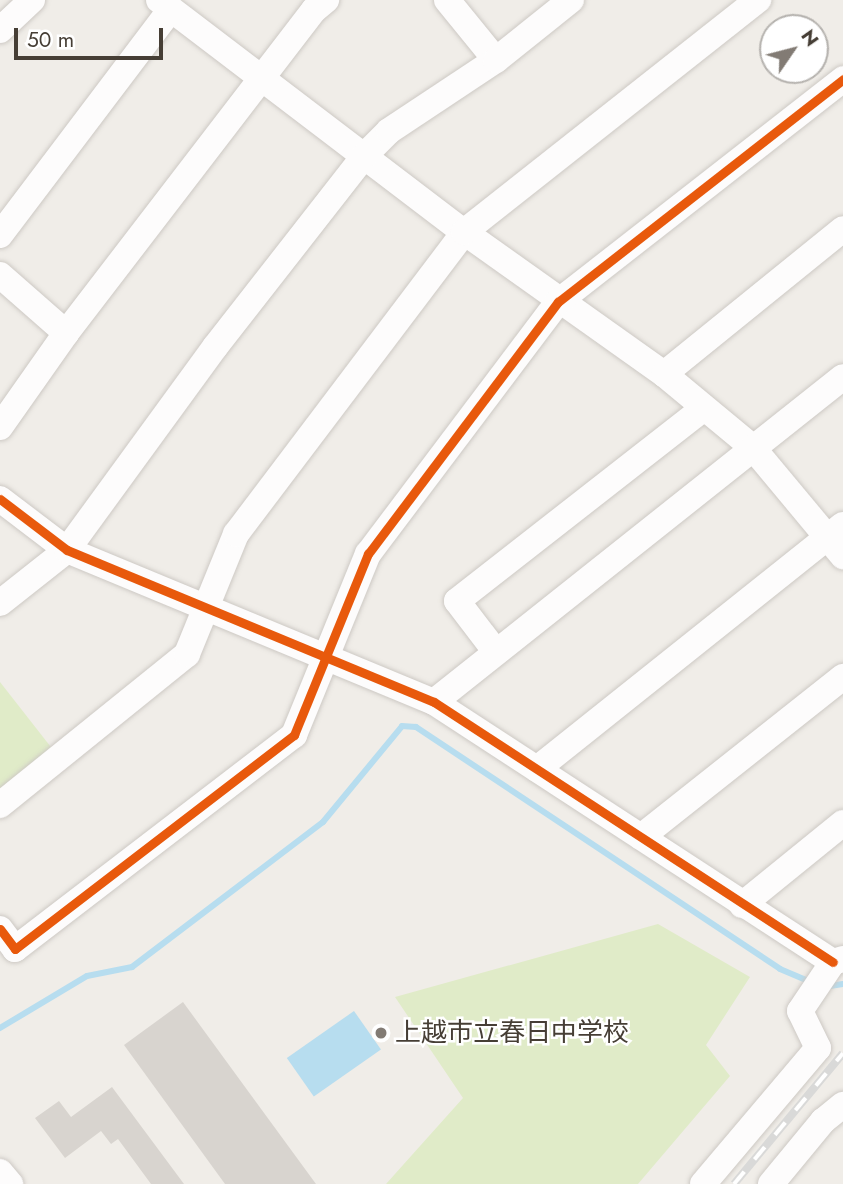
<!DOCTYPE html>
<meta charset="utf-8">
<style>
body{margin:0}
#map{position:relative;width:843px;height:1184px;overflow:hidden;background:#f0ede8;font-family:Jost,"Noto Sans JP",sans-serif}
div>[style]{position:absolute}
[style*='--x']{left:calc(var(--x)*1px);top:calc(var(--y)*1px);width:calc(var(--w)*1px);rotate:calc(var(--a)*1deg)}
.green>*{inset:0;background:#e0ebc8}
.water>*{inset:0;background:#b7ddef;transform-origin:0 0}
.stream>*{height:6px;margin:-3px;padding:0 3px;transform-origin:3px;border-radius:3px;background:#b7ddef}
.building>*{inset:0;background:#d8d4cf}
.roads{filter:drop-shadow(0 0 2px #cdc9c4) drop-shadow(0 0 2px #cdc9c4)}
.minor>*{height:26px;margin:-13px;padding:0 13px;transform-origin:13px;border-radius:13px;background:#fdfcfc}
.rail>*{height:8px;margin-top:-4px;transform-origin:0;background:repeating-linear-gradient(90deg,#fff 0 16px,#d9d9d8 0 32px);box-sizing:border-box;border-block:2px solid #d9d9d8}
.cycleway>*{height:9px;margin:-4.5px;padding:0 4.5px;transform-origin:4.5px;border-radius:4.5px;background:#e8590c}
.dots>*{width:19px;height:19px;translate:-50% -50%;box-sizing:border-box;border:4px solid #fff;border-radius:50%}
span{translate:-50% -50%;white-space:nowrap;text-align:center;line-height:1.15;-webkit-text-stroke:5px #fff;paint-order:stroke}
.poi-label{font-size:26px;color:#463e35}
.left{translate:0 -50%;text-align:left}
.north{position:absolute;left:759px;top:14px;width:70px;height:70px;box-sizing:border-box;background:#fff;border:2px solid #b5b2ae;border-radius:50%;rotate:55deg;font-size:19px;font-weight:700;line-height:28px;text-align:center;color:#463e35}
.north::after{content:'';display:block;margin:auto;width:24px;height:32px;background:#827b74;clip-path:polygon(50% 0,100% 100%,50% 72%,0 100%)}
.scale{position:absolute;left:14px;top:28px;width:149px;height:32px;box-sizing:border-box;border:4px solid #463e35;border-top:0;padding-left:9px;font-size:21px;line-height:24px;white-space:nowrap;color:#463e35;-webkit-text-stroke:5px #fff;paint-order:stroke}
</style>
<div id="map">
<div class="green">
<i style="clip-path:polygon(0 682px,54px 751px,0 792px)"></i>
<i style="clip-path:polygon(658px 924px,750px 977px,706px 1045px,730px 1076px,638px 1184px,386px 1184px,463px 1098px,395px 997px)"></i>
</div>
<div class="water">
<i style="left:354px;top:1011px;width:47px;height:82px;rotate:55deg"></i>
</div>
<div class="stream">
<i style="--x:824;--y:987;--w:19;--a:-9"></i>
<i style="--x:0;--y:1028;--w:101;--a:-30.9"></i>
<i style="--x:87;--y:976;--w:46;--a:-11.3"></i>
<i style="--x:132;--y:967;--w:240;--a:-37.2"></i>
<i style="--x:323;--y:822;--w:124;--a:-50.5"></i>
<i style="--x:402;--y:726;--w:14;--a:4"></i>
<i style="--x:416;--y:727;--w:437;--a:33.6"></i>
<i style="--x:780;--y:969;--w:34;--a:23"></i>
</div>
<div class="building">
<i style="clip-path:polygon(183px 1002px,316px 1184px,225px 1184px,124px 1045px)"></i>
<i style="clip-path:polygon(112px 1087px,184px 1184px,151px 1184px,118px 1139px,111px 1144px,101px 1131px,65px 1158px,35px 1118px,59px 1101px,71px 1117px)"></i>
</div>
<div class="roads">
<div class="minor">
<i style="--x:159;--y:0;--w:383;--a:37.3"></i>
<i style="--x:464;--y:232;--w:245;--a:35.4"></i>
<i style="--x:664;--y:374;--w:116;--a:39.7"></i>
<i style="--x:753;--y:448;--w:141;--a:50.2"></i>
<i style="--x:447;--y:0;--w:77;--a:50.8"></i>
<i style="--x:0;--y:30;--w:44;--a:-43.2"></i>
<i style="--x:0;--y:235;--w:283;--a:-52.9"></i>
<i style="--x:0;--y:275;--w:88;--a:41.3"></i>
<i style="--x:664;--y:374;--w:230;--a:-39"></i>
<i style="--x:0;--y:427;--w:115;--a:-54.9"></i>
<i style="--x:66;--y:333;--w:407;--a:-52.5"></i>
<i style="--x:314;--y:10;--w:16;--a:-40"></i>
<i style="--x:0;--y:499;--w:84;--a:37.3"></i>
<i style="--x:67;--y:550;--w:397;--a:22.5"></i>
<i style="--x:434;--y:702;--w:476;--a:33.1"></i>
<i style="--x:0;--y:603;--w:85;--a:-38.3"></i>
<i style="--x:67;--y:550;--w:251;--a:-53.9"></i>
<i style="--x:215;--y:347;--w:242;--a:-52"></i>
<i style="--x:364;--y:156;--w:35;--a:-45"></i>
<i style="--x:389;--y:131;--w:128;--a:-33.6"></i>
<i style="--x:496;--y:60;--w:96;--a:-38.7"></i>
<i style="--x:496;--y:652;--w:64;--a:-127.4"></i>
<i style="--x:457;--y:601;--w:313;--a:-38"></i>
<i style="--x:434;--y:702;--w:522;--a:-38.47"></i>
<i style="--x:537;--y:769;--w:391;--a:-38.6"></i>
<i style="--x:0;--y:805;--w:240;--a:-38.9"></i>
<i style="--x:187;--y:654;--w:130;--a:-67.8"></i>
<i style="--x:236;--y:534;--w:378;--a:-52.9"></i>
<i style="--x:464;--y:232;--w:375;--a:-38.3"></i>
<i style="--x:641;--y:837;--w:258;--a:-38.4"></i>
<i style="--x:742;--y:905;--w:130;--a:-39.1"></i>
<i style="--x:0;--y:929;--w:25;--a:53"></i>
<i style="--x:15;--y:949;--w:352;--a:-37.5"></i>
<i style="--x:294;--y:735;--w:196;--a:-67.8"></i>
<i style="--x:368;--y:554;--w:316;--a:-53"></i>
<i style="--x:558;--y:302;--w:362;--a:-38"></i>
<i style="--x:0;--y:1172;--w:16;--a:50"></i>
<i style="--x:703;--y:1184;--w:178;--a:-49.8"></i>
<i style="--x:818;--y:1048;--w:41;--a:-115.9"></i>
<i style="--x:800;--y:1011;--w:59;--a:-56"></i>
<i style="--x:833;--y:962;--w:10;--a:-17"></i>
<i style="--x:771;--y:1184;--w:82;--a:-50.5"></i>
<i style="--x:823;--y:1121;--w:26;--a:-39"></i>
</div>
</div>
<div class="rail">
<i style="--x:734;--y:1184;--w:170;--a:-50.2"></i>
</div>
<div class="cycleway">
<i style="--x:0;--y:499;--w:84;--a:37.3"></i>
<i style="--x:67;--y:550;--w:397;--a:22.5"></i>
<i style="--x:434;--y:702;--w:476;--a:33.1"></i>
<i style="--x:0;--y:929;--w:25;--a:53"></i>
<i style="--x:15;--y:949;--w:352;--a:-37.5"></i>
<i style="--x:294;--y:735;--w:196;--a:-67.8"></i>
<i style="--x:368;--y:554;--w:316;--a:-53"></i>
<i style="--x:558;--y:302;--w:362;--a:-38"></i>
</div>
<div class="dots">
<i style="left:381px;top:1033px;background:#827b74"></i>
</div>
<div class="poi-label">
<span class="left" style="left:395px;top:1033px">上越市立春日中学校</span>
</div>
<div class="north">N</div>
<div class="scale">50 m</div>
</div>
